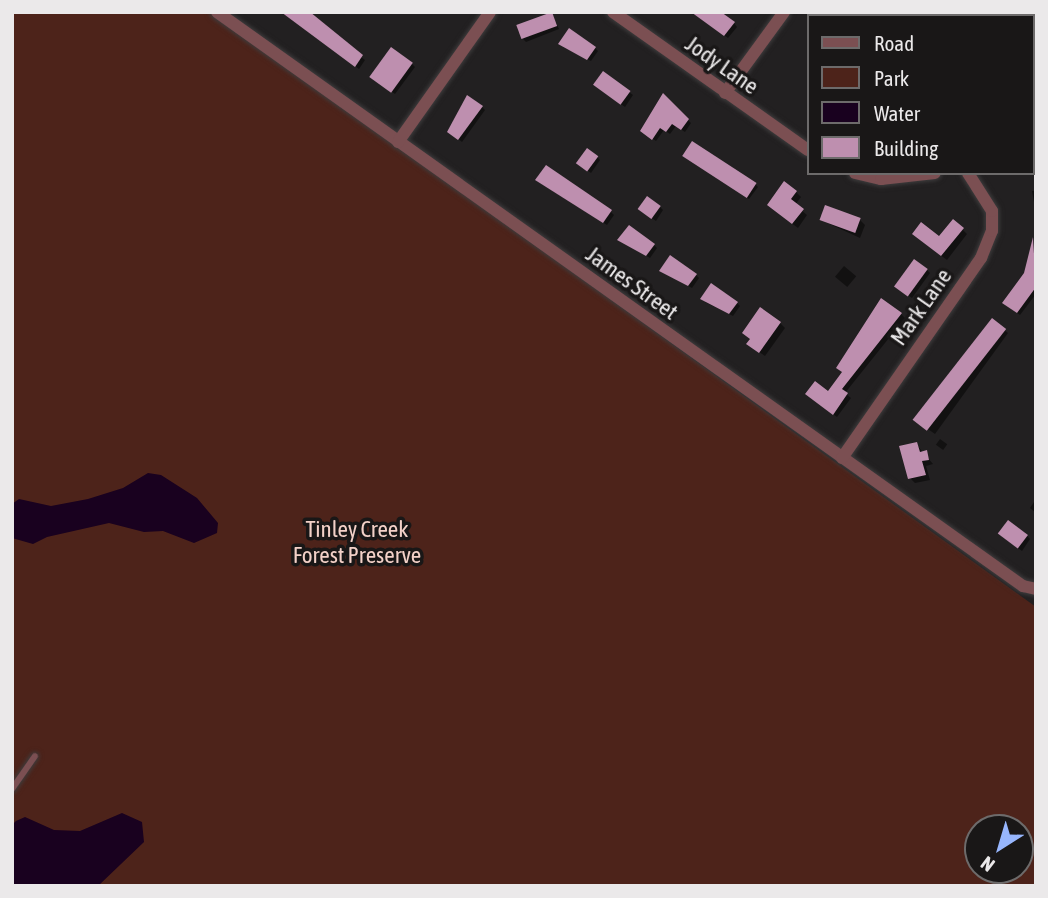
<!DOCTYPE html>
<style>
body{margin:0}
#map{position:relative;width:1048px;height:898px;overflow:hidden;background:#222021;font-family:"Asap Condensed",sans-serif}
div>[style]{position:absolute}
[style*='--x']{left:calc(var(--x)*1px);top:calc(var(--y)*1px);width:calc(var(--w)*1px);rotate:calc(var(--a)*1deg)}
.green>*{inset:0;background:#4d231a}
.water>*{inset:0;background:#19011f}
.shadow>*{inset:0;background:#0007;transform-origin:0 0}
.building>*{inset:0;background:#be8faf;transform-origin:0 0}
.roads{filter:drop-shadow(0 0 2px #3e3c3d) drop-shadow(0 0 2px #3e3c3d)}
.lane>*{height:6px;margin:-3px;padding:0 3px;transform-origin:3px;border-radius:3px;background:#7b4f52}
.street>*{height:12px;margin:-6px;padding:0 6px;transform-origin:6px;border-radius:6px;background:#7b4f52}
span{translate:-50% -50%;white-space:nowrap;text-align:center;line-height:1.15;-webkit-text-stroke:7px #191717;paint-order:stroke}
.street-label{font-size:23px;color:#ebe9ea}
.park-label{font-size:23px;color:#f3d1c8}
.frame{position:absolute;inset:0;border:14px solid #ebe9ea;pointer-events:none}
.legend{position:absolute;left:807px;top:14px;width:228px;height:161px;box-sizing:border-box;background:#191717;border:2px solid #6d6b6b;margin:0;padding:9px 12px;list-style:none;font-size:21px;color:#ebe9ea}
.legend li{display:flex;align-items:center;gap:14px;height:35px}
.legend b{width:35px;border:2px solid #6d6b6b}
.north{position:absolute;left:964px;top:814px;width:70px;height:70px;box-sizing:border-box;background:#191717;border:2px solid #6d6b6b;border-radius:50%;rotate:217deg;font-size:19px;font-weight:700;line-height:28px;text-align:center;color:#ebe9ea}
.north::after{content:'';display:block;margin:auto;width:24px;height:32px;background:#97b6fd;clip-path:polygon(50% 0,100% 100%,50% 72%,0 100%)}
</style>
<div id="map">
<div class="green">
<i style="clip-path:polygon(evenodd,12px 12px,212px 12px,1036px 607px,1036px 886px,12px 886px,12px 12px,978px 828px,1020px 828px,1020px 870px,978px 870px,978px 828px)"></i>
</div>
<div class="water">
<i style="clip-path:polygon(148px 473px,161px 475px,197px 498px,218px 523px,217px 533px,194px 543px,163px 531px,144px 532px,109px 523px,47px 537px,33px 544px,12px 538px,12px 504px,19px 499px,51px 506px,88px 499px,123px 488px)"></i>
<i style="clip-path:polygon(122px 813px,142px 822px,144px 842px,98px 886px,12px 886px,12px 825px,16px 821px,25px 817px,54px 830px,80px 831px)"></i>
</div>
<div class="shadow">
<i style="clip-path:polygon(839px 12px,864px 12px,836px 16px)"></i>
<i style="clip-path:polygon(1004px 12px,1036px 12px,1036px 15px,1032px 20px,1032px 16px,1001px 16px)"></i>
<i style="clip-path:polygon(552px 14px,559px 29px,526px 42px,523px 39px)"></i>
<i style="clip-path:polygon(289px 17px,322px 28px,365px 60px,359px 69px)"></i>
<i style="clip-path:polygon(701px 19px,734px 23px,737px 27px,728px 38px)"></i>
<i style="clip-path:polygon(563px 47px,595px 48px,598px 51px,591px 61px)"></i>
<i style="clip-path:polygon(412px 64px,415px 67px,395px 94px,375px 80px)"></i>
<i style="clip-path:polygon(603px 73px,633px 95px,625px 107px,598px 88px)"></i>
<i style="clip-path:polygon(663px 96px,691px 123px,685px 132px,676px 126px,670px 134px,664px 130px,656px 141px,646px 134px)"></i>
<i style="clip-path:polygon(482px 107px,485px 110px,462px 142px,452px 134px)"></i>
<i style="clip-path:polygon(1036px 134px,1036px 167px,1035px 168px,1032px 138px)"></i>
<i style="clip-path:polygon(597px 157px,600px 160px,591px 173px,582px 166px)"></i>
<i style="clip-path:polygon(687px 158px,755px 184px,758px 187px,749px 199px)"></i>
<i style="clip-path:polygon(546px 167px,611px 212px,614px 215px,607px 225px,540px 183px,537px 180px)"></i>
<i style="clip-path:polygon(1032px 191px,1036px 191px,1036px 213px)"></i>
<i style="clip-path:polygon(796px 192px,801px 197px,795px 205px,807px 215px,798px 228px,774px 210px)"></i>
<i style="clip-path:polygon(660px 207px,663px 210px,656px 221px,643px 212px)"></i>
<i style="clip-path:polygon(821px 220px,860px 220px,865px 225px,860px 238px)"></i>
<i style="clip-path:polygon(962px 229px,967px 234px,947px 260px,919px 239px,940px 238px)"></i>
<i style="clip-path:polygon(1035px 235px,1036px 235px,1036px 272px,1027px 266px)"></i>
<i style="clip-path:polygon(620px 240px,654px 245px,657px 248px,650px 258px)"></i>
<i style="left:844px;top:266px;width:16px;height:14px;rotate:40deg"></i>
<i style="clip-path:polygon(927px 270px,930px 273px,912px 298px,900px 290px)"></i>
<i style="clip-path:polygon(664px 273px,696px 275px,699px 278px,692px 288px)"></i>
<i style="clip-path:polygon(1036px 285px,1036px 294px,1020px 315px,1007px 306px)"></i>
<i style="clip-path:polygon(705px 302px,737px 303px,740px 306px,733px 316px)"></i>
<i style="clip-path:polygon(901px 314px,905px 318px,845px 393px,851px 398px,837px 417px,811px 398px,829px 393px)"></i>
<i style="clip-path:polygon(992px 321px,1008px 333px,935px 434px,922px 425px)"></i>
<i style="clip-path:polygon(780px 323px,785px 328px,765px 356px,753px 348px)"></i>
<i style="left:940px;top:439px;width:9px;height:7px;rotate:36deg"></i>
<i style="clip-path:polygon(916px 444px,933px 464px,926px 466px,930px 480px,915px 483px,910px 478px)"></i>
<i style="clip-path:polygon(1036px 499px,1036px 513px,1030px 508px)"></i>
<i style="clip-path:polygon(1027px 536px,1030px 539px,1022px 551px,1003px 537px)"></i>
</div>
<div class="building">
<i style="clip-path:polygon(281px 12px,310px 12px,363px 55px,355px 67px)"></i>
<i style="left:552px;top:12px;width:15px;height:38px;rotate:70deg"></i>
<i style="clip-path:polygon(691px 12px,721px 12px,735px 22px,724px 36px)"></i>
<i style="clip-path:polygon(569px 28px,596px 47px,587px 60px,558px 44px)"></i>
<i style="left:391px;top:47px;width:27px;height:37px;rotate:36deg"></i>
<i style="left:603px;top:71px;width:34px;height:17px;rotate:36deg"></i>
<i style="clip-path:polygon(663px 93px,689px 119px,681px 130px,672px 124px,666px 132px,660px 128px,652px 140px,640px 131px)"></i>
<i style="clip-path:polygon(467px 95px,483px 106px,458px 140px,447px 132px)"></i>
<i style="left:692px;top:141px;width:77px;height:18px;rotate:33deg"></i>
<i style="left:587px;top:148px;width:14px;height:19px;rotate:36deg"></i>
<i style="clip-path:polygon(546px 165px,612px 210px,603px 223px,535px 180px)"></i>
<i style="clip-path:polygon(784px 181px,797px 191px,791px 199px,804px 209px,792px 224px,767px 205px)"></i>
<i style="left:647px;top:196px;width:17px;height:16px;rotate:36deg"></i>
<i style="left:825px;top:205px;width:38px;height:16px;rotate:20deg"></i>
<i style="clip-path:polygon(953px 219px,964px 228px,941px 256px,912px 234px,921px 222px,939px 236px)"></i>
<i style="clip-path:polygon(629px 225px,655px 244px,646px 256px,617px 240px)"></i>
<i style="clip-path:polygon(1033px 237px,1036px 287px,1017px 313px,1002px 303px,1024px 273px)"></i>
<i style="clip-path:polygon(670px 255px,697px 274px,688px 286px,659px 271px)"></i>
<i style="left:914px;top:259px;width:17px;height:34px;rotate:36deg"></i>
<i style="clip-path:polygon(711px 283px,738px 302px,729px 314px,700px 299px)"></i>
<i style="clip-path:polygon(881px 298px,902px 313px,842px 389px,848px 393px,833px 415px,805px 394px,815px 381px,828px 391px,842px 372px,836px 368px)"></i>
<i style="clip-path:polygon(760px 307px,781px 322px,759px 353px,746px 344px,750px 339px,742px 333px)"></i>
<i style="left:992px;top:318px;width:18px;height:129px;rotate:38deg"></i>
<i style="clip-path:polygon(917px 442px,920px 452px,927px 450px,929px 460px,922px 461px,926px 475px,908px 479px,899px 446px)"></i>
<i style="left:1008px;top:520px;width:25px;height:17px;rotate:37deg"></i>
</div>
<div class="roads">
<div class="lane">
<i style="--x:12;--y:789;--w:40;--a:-55.1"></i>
</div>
<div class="street">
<i style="--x:217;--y:12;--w:990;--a:35.46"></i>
<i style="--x:1023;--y:586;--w:13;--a:13"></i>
<i style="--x:613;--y:12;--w:239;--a:35.3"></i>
<i style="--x:1032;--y:72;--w:6;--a:-45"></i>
<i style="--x:725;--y:93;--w:100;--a:-53.9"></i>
<i style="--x:398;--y:142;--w:159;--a:-54.7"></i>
<i style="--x:855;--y:173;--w:27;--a:13"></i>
<i style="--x:881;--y:179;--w:54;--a:-6.3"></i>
<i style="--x:842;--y:458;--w:244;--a:-55.2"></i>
<i style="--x:981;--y:258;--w:29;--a:-68"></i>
<i style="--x:992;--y:231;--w:20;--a:-90"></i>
<i style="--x:992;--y:211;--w:45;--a:-122.3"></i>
</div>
</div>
<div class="street-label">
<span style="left:722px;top:65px;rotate:35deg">Jody Lane</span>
<span style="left:632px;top:283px;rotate:36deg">James Street</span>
<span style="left:921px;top:307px;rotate:-55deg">Mark Lane</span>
</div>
<div class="park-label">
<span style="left:357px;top:542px">Tinley Creek<br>Forest Preserve</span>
</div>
<div class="frame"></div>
<ul class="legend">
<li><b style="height:9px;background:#7b4f52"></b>Road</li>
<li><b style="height:19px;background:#4d231a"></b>Park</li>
<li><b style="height:19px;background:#19011f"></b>Water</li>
<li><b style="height:19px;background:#be8faf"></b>Building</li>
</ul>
<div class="north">N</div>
</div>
